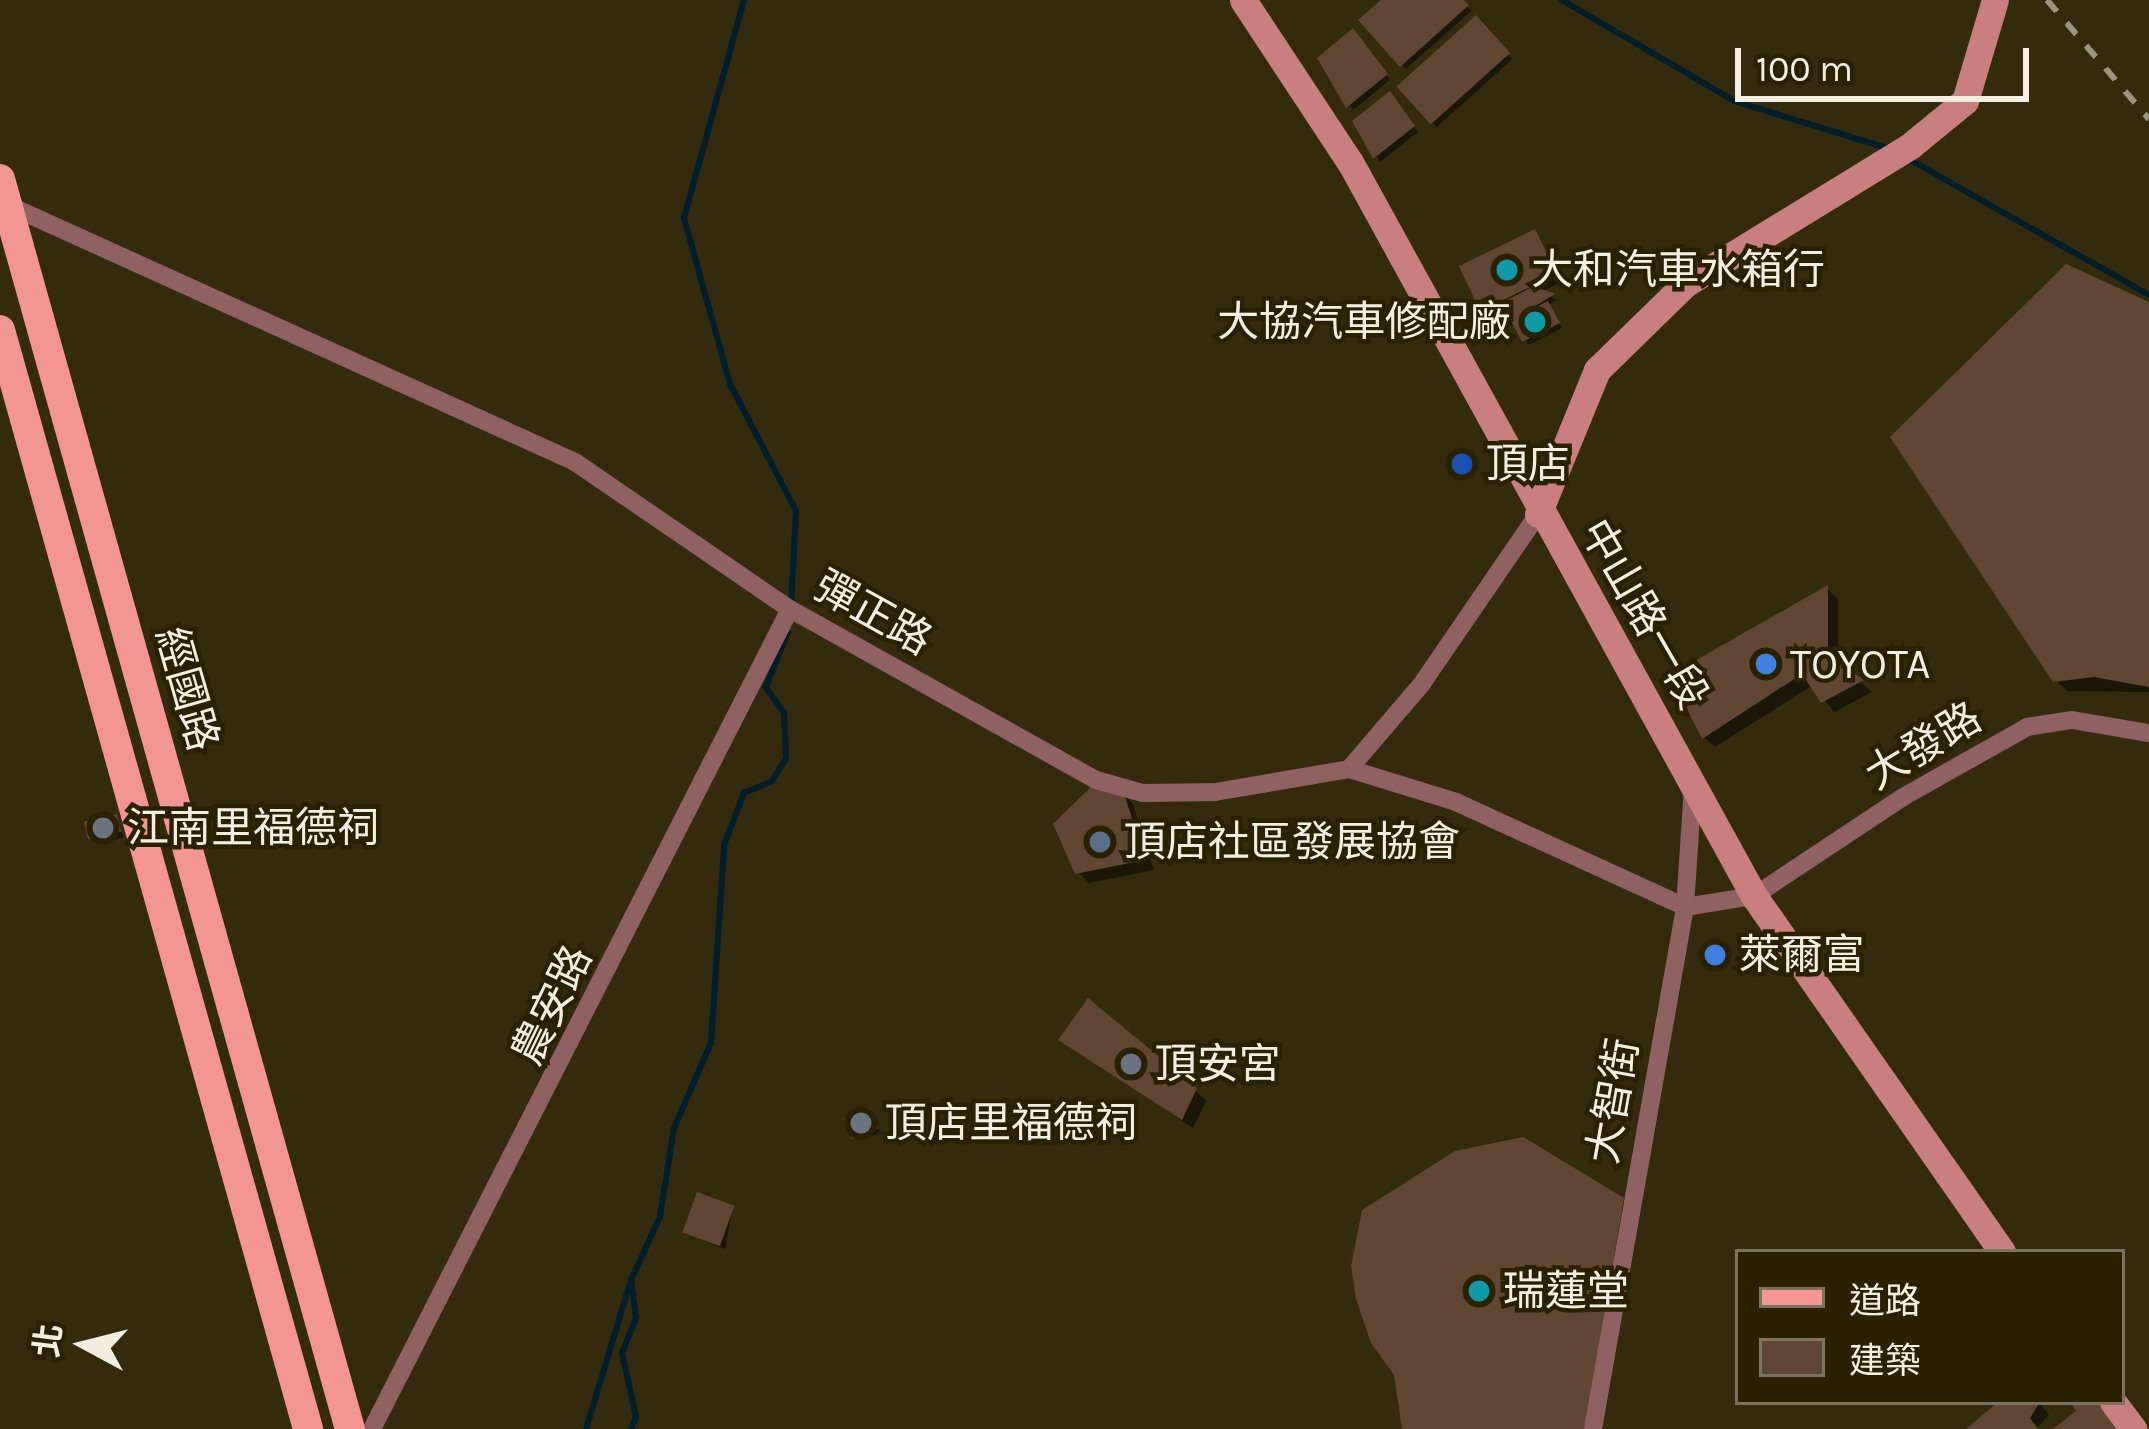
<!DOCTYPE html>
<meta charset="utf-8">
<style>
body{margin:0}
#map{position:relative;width:2149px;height:1429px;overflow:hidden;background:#342a0d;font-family:Karla,"Noto Sans TC",sans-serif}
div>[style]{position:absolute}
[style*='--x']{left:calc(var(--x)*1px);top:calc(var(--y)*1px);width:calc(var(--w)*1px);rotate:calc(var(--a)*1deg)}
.shadow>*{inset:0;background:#0007;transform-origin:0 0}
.stream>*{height:6px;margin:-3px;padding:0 3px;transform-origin:3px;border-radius:3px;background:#001f2a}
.building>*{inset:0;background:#604733;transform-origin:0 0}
.street>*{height:18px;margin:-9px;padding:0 9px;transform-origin:9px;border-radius:9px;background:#8f6161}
.secondary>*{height:27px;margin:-13.5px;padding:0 13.5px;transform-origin:13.5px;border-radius:13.5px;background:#c87f7e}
.primary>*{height:30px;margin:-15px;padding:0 15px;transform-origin:15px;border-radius:15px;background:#f39595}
.rail>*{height:6px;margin-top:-3px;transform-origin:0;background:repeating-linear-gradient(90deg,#9c947e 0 15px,transparent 0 30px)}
.dots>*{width:33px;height:33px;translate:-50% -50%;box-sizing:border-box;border:6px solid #2a2103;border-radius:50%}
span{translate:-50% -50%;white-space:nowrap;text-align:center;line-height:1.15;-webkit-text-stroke:9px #2a2103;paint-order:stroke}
.poi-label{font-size:42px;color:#f4eede}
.left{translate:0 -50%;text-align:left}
.right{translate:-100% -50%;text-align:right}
.street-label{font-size:42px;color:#f4eede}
.legend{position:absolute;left:1735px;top:1249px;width:390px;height:156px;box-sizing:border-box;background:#2a2103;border:3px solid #7b735b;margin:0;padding:15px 21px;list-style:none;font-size:36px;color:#f4eede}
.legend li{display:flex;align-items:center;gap:24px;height:60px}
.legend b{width:60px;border:3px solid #7b735b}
.north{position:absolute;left:24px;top:1285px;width:120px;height:120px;-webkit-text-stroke:9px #2a2103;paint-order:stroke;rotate:277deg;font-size:33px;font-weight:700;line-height:48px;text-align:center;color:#f4eede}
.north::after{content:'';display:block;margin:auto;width:42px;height:54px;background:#f4eede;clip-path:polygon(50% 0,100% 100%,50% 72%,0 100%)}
.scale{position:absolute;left:1735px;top:48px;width:294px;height:54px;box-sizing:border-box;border:6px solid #f4eede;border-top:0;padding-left:15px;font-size:36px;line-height:42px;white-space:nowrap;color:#f4eede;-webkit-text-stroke:9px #2a2103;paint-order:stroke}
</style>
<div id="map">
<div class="shadow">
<i style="clip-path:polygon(1385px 0,1461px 0,1471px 11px,1406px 69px,1363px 20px)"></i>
<i style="left:1476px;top:19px;width:54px;height:102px;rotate:48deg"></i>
<i style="clip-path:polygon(1358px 37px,1390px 80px,1353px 110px,1321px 58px)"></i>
<i style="clip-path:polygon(1394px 99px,1418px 132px,1380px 162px,1355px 122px)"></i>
<i style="clip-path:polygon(1534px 233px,1562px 282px,1541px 292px,1557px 300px,1548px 305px,1562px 328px,1529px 345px,1515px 323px,1493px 335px,1481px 308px)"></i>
<i style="clip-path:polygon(2149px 306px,2149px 692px,2067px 691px,2055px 680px)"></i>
<i style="clip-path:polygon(1827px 589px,1838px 599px,1838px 664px,1872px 692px,1834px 712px,1813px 685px,1715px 747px,1704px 737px)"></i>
<i style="clip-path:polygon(1122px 793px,1133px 804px,1154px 870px,1089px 883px,1078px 872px)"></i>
<i style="clip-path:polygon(116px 817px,124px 837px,97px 844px,92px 839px)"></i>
<i style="clip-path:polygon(1062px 1039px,1195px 1090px,1206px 1101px,1193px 1128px)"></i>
<i style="clip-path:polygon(869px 1112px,881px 1133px,859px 1140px,854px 1135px)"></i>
<i style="clip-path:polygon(1456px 1153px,1622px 1201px,1634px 1212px,1597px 1429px,1405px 1429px,1364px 1211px)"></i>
<i style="clip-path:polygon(733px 1208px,725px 1249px,686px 1233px)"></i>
<i style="clip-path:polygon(2003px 1402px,2039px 1402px,2049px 1415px,2036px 1429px,1971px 1429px)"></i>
</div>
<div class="stream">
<i style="--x:744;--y:0;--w:226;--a:105.4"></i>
<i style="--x:684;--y:218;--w:172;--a:74.5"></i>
<i style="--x:730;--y:384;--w:143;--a:62.5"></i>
<i style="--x:796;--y:511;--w:96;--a:93"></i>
<i style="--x:1562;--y:0;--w:199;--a:30.4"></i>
<i style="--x:1734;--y:101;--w:163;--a:17.1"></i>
<i style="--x:1907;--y:158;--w:278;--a:29.5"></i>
<i style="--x:586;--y:1429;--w:152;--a:-73.2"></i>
<i style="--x:631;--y:1429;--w:13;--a:-67"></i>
<i style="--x:636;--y:1417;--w:66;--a:-102.3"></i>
<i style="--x:622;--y:1353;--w:38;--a:-68"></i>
<i style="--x:636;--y:1318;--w:38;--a:-97"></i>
<i style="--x:631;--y:1280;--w:69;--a:-65.3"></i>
<i style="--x:660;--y:1217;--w:90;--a:-81.1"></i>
<i style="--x:674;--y:1128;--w:93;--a:-66.5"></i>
<i style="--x:711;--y:1043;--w:198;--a:-86.2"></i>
<i style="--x:724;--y:845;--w:56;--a:-69"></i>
<i style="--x:744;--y:793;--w:30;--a:-23"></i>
<i style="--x:772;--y:781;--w:26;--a:-58"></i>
<i style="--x:786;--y:759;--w:46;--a:-92.5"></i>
<i style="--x:784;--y:713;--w:32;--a:-125"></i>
<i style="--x:766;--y:687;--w:59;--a:-68.2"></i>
</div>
<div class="building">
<i style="clip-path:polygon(1381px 0,1464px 0,1469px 5px,1400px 67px,1358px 20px)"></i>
<i style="left:1476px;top:15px;width:51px;height:107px;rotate:48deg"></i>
<i style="clip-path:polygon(1353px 28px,1388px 74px,1346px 108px,1317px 58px)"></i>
<i style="clip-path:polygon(1390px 91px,1415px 126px,1373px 159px,1352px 121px)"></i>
<i style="left:1535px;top:229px;width:50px;height:85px;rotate:64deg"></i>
<i style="clip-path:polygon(2066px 264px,2149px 302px,2149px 687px,2094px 677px,2053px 682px,1890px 437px)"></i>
<i style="clip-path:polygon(1534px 286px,1555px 294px,1517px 317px,1548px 301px,1560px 323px,1522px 342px,1510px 319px,1486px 332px,1478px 315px)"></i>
<i style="clip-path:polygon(1828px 585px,1828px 654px,1864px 680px,1821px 703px,1802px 674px,1702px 739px,1670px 675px)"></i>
<i style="clip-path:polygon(1094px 784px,1123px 790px,1145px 860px,1075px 874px,1053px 824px)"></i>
<i style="left:117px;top:814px;width:18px;height:34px;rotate:77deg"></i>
<i style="clip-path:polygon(1088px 998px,1197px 1088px,1182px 1120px,1058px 1040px)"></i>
<i style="left:870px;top:1108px;width:22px;height:28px;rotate:68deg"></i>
<i style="clip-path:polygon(1523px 1137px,1624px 1198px,1585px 1429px,1402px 1429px,1394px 1375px,1371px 1343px,1356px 1299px,1351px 1266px,1362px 1210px,1455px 1151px)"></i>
<i style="left:697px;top:1192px;width:40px;height:43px;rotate:20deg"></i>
<i style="clip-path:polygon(1998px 1402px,2040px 1402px,2030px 1418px,2038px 1429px,1966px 1429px)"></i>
<i style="clip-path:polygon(2070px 1402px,2105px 1402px,2126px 1429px,2053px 1429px,2076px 1411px)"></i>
</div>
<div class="street">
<i style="--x:8;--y:205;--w:623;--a:24.38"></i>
<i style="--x:575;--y:462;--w:260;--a:34.4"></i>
<i style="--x:790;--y:609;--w:351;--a:29.2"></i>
<i style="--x:1096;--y:780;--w:49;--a:15.5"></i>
<i style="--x:1143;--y:793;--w:72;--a:-0.8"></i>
<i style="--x:1215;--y:792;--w:136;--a:-9.7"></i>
<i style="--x:1349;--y:769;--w:112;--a:17.1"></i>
<i style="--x:1456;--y:802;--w:252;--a:24.6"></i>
<i style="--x:1685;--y:907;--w:70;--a:-9.1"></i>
<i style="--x:1754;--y:896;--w:179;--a:-33.6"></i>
<i style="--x:1903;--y:797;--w:142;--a:-29.4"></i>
<i style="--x:2027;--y:727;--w:46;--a:-8.8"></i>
<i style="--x:2072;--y:720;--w:78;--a:9.6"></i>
<i style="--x:1349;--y:769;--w:111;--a:-49.4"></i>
<i style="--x:1421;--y:685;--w:207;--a:-55.6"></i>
<i style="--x:372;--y:1429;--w:920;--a:-62.99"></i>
<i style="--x:1593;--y:1429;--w:530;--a:-80"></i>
<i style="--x:1685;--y:907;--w:119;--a:-86.2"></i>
</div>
<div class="secondary">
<i style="--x:1243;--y:0;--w:194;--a:56.6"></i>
<i style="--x:1350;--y:162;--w:838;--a:61.17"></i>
<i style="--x:1754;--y:896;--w:434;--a:55.1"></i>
<i style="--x:1538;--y:514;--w:156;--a:-67.7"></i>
<i style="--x:1597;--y:370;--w:123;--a:-44.3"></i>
<i style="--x:1685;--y:284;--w:264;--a:-31.5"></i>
<i style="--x:1910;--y:146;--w:71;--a:-39.3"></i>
<i style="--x:1965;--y:101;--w:105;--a:-73.5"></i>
<i style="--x:2113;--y:1402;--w:34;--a:53"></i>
</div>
<div class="primary">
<i style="--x:0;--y:179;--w:1298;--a:74.36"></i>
<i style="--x:0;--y:330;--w:1141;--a:74.34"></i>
</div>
<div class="rail">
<i style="--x:2047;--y:0;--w:157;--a:49.4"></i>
</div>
<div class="dots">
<i style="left:1507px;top:270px;background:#0f9aa8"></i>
<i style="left:1535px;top:322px;background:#0f9aa8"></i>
<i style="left:1462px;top:464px;background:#1a4fb4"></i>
<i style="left:1766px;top:664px;background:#3f7fe0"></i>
<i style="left:103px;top:828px;background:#6b7280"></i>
<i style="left:1100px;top:842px;background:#5c6f8a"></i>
<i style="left:1715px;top:955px;background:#3f7fe0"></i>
<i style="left:1131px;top:1064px;background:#6b7280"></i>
<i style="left:861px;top:1123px;background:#6b7280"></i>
<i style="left:1479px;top:1291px;background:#0f9aa8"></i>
</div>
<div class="poi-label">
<span class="left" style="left:1531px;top:270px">大和汽車水箱行</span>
<span class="right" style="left:1511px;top:322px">大協汽車修配廠</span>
<span class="left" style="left:1486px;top:464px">頂店</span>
<span class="left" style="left:1790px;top:664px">TOYOTA</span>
<span class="left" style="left:127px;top:828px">江南里福德祠</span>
<span class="left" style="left:1124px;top:842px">頂店社區發展協會</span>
<span class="left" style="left:1739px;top:955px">萊爾富</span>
<span class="left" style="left:1155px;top:1064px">頂安宮</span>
<span class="left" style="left:885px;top:1123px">頂店里福德祠</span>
<span class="left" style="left:1503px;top:1291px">瑞蓮堂</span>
</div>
<div class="street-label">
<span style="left:873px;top:613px;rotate:29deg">彈正路</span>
<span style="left:1644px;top:614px;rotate:60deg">中山路一段</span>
<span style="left:187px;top:689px;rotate:74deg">經國路</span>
<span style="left:1923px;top:746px;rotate:-31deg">大發路</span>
<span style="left:552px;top:1005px;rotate:-64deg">農安路</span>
<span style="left:1613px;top:1101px;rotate:-80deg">大智街</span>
</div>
<ul class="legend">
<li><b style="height:15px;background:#f39595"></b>道路</li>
<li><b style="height:33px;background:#604733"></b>建築</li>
</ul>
<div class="north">北</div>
<div class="scale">100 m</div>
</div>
